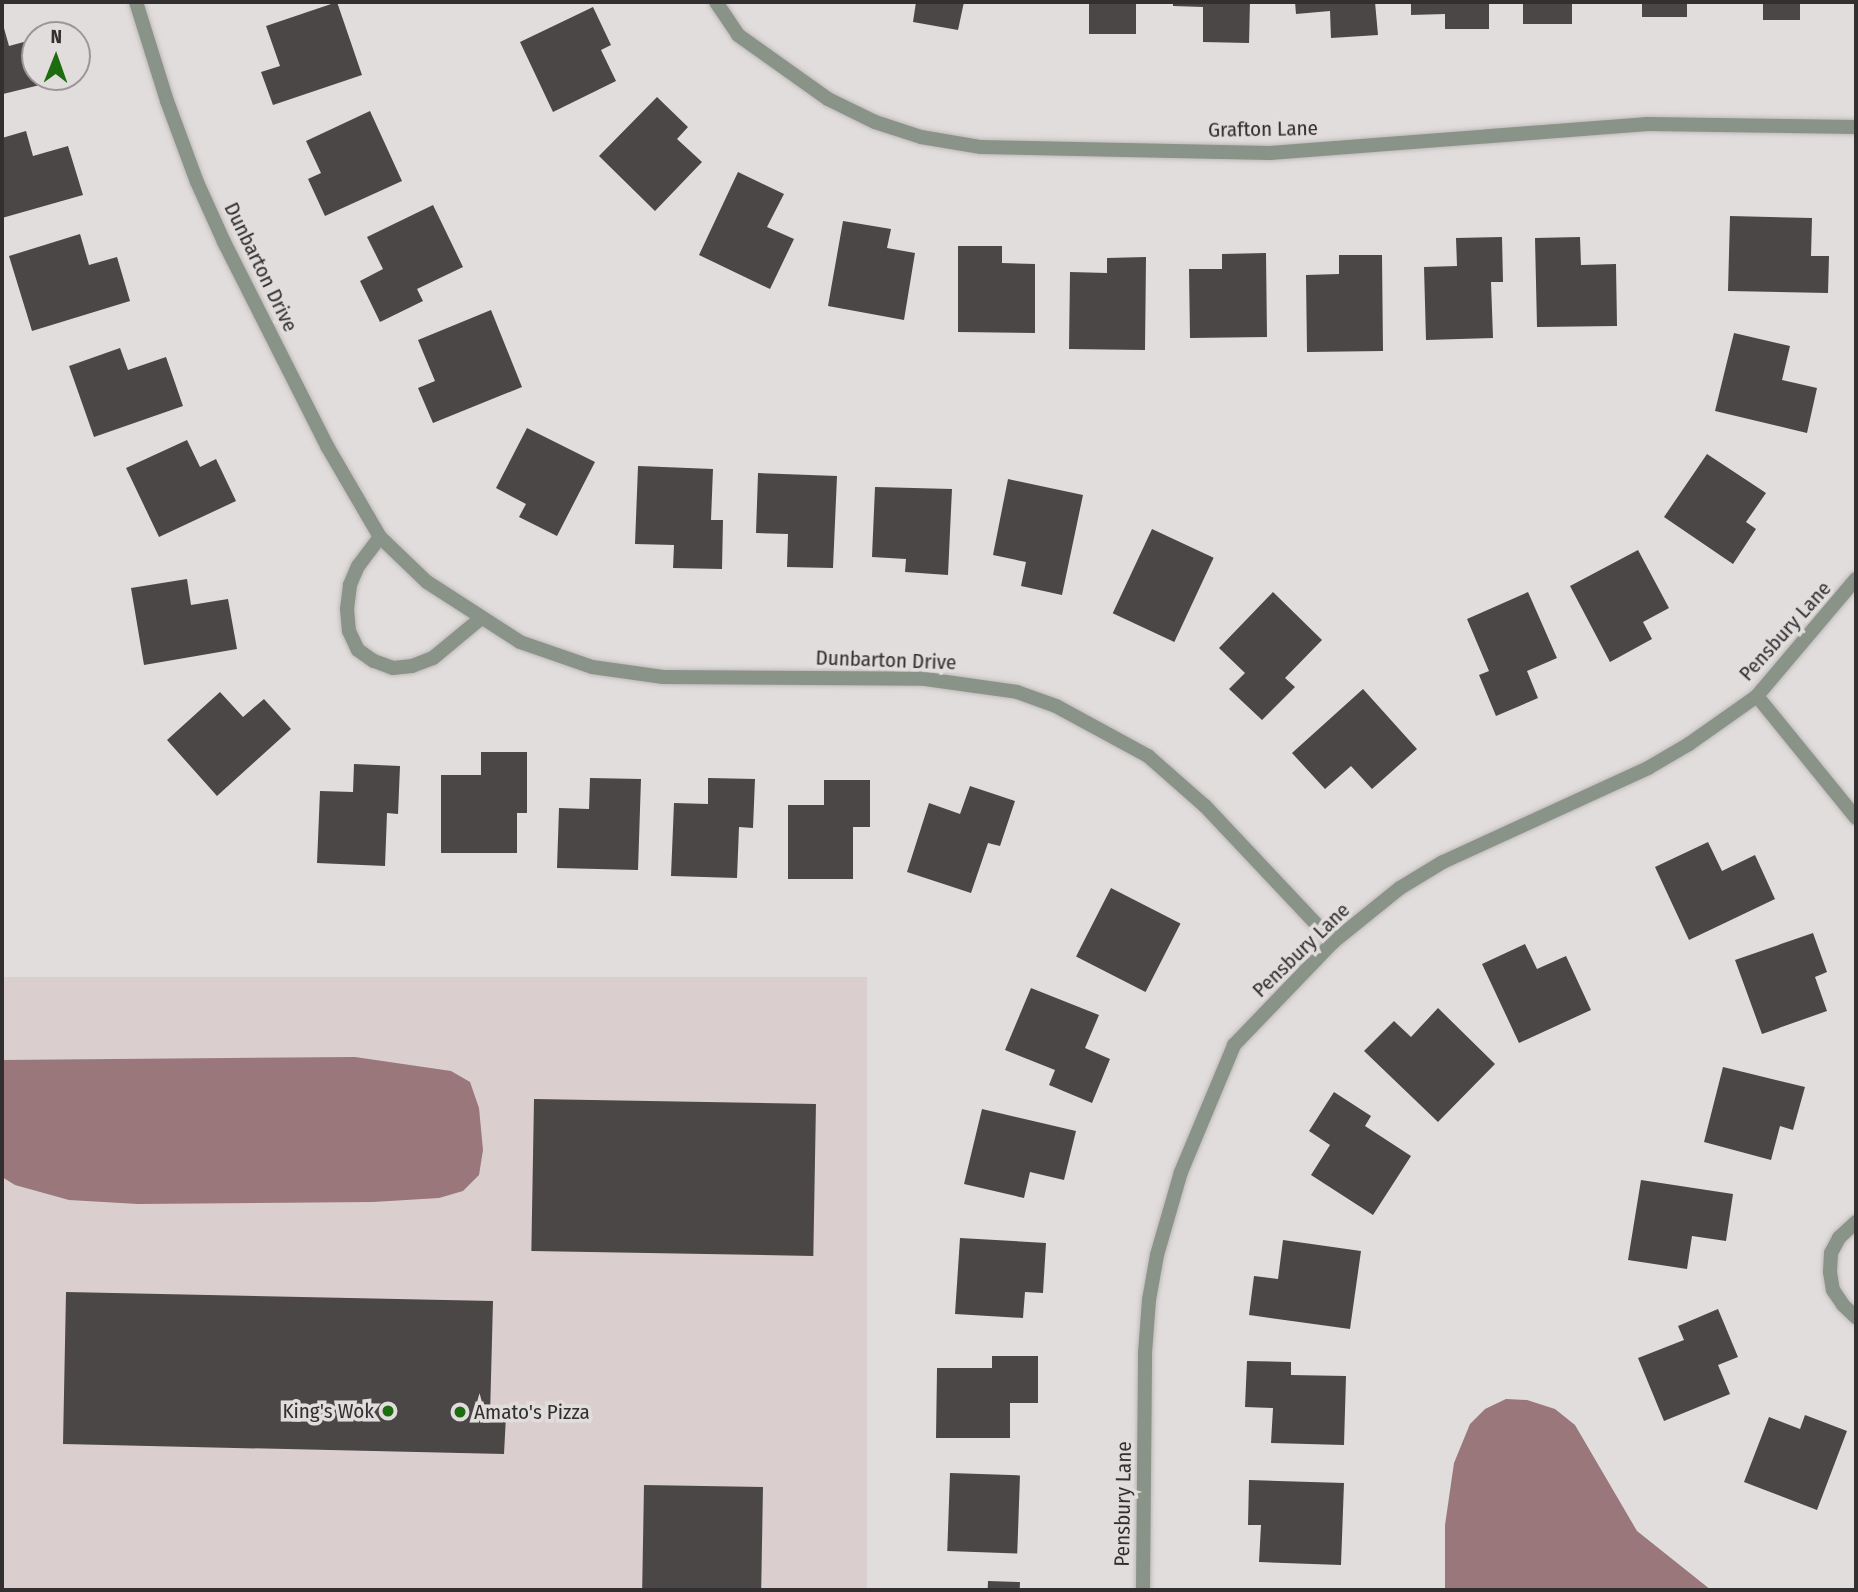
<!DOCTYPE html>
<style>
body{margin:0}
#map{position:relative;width:1858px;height:1592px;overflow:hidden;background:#e2dddd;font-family:"Fira Sans Condensed",sans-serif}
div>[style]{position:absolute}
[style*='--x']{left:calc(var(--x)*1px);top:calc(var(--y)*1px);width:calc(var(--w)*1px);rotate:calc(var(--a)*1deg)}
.built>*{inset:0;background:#dbcecf;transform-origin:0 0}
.water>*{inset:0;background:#99777a}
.building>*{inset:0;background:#4b4747;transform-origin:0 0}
.roads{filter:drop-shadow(0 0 2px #bfbaba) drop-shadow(0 0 2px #bfbaba)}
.street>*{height:14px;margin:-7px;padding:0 7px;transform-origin:7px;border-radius:7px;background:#899388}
.dots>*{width:19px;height:19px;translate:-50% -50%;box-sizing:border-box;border:4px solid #e2dddd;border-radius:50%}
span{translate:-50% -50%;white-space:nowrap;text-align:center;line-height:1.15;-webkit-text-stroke:7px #e2dddd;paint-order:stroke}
.street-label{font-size:21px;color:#312f2f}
.poi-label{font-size:21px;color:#312f2f}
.right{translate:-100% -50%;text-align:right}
.left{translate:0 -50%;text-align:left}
.frame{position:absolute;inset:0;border:4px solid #312f2f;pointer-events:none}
.north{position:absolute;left:21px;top:21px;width:70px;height:70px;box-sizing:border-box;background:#e2dddd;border:2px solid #9b9797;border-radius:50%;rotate:1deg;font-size:19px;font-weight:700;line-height:28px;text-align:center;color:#312f2f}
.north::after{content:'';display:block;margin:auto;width:24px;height:32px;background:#1d6c0f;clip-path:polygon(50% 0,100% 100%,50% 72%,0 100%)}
</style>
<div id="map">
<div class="built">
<i style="left:2px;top:977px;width:865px;height:613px"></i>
</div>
<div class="water">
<i style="clip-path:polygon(355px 1057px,451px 1071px,470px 1082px,479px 1108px,483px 1150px,479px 1175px,463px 1191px,439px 1198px,373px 1202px,138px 1204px,69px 1200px,15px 1185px,2px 1177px,2px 1060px)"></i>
<i style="clip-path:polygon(1506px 1399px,1527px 1400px,1555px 1409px,1575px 1425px,1637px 1531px,1711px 1590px,1445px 1590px,1445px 1525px,1454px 1463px,1470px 1424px,1485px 1409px)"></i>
</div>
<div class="building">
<i style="clip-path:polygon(337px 2px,362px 75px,273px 105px,261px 72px,280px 66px,266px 26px)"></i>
<i style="clip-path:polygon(916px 2px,964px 2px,958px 30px,913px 22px)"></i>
<i style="left:1089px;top:2px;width:47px;height:32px"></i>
<i style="clip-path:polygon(1173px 2px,1250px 2px,1249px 43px,1203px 42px,1203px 7px,1173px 6px)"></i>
<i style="clip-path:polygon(1295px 2px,1375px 2px,1378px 35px,1331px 38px,1330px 11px,1296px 14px)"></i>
<i style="clip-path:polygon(1411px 2px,1489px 2px,1489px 29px,1445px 29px,1445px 14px,1411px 15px)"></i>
<i style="left:1523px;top:2px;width:49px;height:22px"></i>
<i style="left:1642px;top:2px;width:45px;height:15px"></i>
<i style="left:1763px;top:2px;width:37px;height:18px"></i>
<i style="clip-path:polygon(593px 7px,611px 45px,601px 50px,616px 81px,553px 112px,520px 42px)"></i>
<i style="clip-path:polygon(2px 21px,9px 46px,35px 39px,35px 77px,46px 77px,48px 83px,3px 94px)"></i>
<i style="clip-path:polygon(657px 97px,688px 127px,677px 139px,702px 162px,655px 211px,599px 156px)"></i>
<i style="clip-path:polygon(370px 111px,402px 181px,325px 216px,308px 179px,321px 173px,306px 141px)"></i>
<i style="clip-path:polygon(26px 131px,33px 156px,68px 146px,83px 195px,2px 218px,2px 138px)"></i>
<i style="clip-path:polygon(738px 172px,784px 194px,767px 227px,794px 239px,770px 289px,699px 255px)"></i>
<i style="clip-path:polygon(433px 205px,463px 267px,417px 289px,423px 301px,380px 322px,360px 281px,383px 269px,367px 237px)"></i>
<i style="clip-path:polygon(1730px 216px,1812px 218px,1811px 256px,1829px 256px,1828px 293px,1728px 291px)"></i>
<i style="clip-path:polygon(843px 221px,891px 229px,887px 248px,915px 253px,904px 320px,828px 306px)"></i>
<i style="clip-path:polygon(80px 234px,89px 265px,117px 257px,130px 301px,32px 331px,9px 256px)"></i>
<i style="clip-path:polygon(1502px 237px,1503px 282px,1491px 282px,1493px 338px,1426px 340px,1424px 267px,1457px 266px,1456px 238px)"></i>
<i style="clip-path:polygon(1580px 237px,1581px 265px,1616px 264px,1617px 326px,1537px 327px,1535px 238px)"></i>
<i style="clip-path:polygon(958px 246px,1002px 246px,1002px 263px,1035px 264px,1035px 333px,958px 332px)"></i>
<i style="clip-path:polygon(1266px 253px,1267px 337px,1190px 338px,1189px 269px,1222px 269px,1222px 254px)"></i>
<i style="clip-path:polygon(1339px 255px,1382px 255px,1383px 351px,1307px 352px,1306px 275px,1339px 274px)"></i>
<i style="clip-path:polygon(1146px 257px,1145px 350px,1069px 349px,1070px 272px,1107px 273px,1107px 258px)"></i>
<i style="clip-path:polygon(491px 310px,522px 387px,433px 423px,418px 388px,435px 381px,418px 340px)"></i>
<i style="clip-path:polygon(1734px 333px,1790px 346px,1782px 380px,1817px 388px,1807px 433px,1715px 411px)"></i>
<i style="clip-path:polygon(120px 348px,128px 370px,166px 357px,183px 406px,94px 437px,69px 366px)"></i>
<i style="clip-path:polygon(527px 428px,595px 462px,557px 536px,519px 517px,526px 504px,496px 488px)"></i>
<i style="clip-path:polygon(187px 440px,200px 467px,216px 459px,236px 501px,159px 537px,126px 468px)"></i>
<i style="clip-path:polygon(1707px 454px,1766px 493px,1746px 522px,1756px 529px,1733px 564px,1664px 517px)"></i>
<i style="clip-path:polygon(638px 466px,713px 469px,711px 520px,723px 520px,722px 569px,673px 568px,674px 545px,635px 544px)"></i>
<i style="clip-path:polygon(758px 473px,837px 476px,833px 568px,787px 567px,788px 534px,756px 533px)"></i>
<i style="clip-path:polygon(1008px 479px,1083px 495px,1062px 595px,1021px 586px,1026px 562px,993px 555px)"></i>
<i style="clip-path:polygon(875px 487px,952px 489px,948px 575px,905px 572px,906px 559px,872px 557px)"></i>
<i style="left:1152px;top:529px;width:68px;height:93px;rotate:25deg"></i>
<i style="clip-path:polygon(1638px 550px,1669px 608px,1643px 622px,1652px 639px,1610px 662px,1570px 586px)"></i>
<i style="clip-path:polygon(187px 579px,191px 605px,228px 599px,237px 649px,144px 665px,131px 588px)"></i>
<i style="clip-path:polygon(1273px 592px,1322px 640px,1285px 678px,1295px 687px,1262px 720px,1229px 689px,1245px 673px,1219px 648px)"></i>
<i style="clip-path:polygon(1528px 592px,1557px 658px,1527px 671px,1538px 698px,1496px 716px,1479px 675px,1489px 671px,1467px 619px)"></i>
<i style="clip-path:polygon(1363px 689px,1417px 749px,1372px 789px,1351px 766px,1325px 789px,1292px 753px)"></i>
<i style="clip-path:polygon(220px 692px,243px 717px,264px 699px,291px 729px,217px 796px,167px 740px)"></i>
<i style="clip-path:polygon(481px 752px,527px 752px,527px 813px,517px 813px,517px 853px,441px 853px,441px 775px,481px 775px)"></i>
<i style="clip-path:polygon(354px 764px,400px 766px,398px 814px,387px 813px,385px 866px,317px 863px,320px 791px,353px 792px)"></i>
<i style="clip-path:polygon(590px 778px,641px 779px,638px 870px,557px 868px,559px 808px,589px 809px)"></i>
<i style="clip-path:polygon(708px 778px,755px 779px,753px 828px,739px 827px,737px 878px,671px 876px,674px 803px,708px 804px)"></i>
<i style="clip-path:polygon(824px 780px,870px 780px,870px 827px,853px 827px,853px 879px,788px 879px,788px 805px,824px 805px)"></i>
<i style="clip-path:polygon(970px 786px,1015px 801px,1000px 846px,988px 843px,971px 893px,907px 872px,929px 803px,960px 814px)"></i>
<i style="clip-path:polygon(1708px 842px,1722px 871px,1755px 855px,1775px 899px,1689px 940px,1655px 867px)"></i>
<i style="left:1111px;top:888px;width:78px;height:77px;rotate:27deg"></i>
<i style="clip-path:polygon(1813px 933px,1827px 972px,1815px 977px,1827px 1011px,1762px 1034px,1735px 960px)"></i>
<i style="clip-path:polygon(1525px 944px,1537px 969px,1566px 956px,1591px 1010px,1519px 1043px,1482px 964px)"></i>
<i style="clip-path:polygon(1031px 988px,1099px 1015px,1085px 1048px,1110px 1059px,1092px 1103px,1049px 1085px,1055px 1070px,1005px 1050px)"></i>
<i style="clip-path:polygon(1438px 1008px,1495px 1064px,1438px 1122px,1364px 1051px,1394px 1021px,1411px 1037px)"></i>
<i style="clip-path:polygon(1723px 1067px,1805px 1087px,1793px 1130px,1780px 1126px,1771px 1160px,1704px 1142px)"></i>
<i style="clip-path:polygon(1334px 1092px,1371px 1116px,1365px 1126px,1411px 1156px,1373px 1215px,1311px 1175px,1330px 1145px,1309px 1131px)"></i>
<i style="left:534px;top:1099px;width:282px;height:152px;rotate:1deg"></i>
<i style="clip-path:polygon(982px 1109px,1076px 1131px,1064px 1180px,1030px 1172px,1024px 1198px,964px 1184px)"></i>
<i style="clip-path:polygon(1641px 1180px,1733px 1194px,1726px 1241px,1692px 1236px,1687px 1269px,1628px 1260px)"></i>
<i style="clip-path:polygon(960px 1238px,1046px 1243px,1043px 1293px,1025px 1292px,1023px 1318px,955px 1314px)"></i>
<i style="clip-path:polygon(1283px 1240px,1361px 1251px,1350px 1329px,1249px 1315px,1254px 1276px,1278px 1279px)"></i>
<i style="clip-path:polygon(66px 1292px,493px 1301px,490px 1416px,506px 1416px,504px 1454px,63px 1444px)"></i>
<i style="clip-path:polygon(1718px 1309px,1738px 1357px,1718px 1365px,1730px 1394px,1664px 1421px,1638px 1358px,1684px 1340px,1678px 1326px)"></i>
<i style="clip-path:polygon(992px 1356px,1038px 1356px,1038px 1403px,1010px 1403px,1010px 1438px,936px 1438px,937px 1368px,992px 1368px)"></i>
<i style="clip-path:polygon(1247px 1361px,1291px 1362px,1291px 1375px,1346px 1376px,1344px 1445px,1271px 1443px,1273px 1408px,1245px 1407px)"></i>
<i style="clip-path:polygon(1805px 1415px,1847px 1431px,1817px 1510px,1744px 1482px,1769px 1417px,1800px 1429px)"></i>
<i style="left:950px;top:1473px;width:70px;height:78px;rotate:2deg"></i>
<i style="clip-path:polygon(1249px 1480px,1344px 1483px,1341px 1565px,1259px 1562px,1261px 1525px,1248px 1525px)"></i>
<i style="left:644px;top:1485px;width:119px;height:105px;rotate:1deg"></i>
<i style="left:988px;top:1581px;width:32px;height:9px;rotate:2deg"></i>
</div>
<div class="roads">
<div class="street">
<i style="--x:136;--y:2;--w:104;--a:72.6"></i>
<i style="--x:167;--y:101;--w:86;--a:69.7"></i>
<i style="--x:197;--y:182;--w:66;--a:65.8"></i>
<i style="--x:224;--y:242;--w:229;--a:63.2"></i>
<i style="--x:327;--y:446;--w:105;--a:59.8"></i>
<i style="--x:380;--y:537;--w:65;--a:43.8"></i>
<i style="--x:427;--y:582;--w:111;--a:32.8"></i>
<i style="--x:520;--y:642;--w:76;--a:19.1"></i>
<i style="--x:592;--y:667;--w:72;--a:8"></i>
<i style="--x:663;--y:677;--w:262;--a:0.4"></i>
<i style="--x:925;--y:679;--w:93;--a:8"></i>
<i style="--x:1017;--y:692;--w:41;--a:19.7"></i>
<i style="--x:1056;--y:706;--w:105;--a:28.5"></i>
<i style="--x:1148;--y:756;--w:76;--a:41.3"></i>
<i style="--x:1205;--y:806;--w:187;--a:46.7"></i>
<i style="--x:716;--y:2;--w:40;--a:56"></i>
<i style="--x:738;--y:35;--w:110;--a:35.4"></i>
<i style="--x:828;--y:99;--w:52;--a:26.1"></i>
<i style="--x:875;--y:122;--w:48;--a:18.1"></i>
<i style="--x:921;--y:137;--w:61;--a:9.5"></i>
<i style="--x:981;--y:147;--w:289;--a:1.2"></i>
<i style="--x:1270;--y:153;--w:379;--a:-4.4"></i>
<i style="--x:1648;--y:124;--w:208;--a:0.8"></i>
<i style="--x:380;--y:537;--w:36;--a:127"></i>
<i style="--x:358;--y:566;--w:21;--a:113"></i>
<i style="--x:350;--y:585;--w:24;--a:97"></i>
<i style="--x:347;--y:609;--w:22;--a:85"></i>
<i style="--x:349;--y:631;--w:21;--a:65"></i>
<i style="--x:358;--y:650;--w:19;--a:35"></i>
<i style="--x:374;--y:661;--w:20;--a:20"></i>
<i style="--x:393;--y:668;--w:19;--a:-6"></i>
<i style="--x:412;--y:666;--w:22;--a:-21"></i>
<i style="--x:433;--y:658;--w:61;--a:-39.7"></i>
<i style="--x:1757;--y:696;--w:157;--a:50.9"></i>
<i style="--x:1856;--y:1222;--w:23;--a:137"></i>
<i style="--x:1839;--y:1238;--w:17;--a:118"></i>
<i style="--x:1831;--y:1253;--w:19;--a:93"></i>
<i style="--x:1830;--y:1272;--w:18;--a:81"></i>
<i style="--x:1833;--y:1290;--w:18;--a:56"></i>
<i style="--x:1843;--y:1305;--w:18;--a:43"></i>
<i style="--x:1143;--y:1590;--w:237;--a:-89.5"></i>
<i style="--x:1145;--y:1353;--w:53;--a:-85.7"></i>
<i style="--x:1149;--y:1300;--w:46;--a:-79.9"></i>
<i style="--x:1157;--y:1255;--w:86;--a:-73.9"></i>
<i style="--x:1181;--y:1172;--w:138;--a:-67.3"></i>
<i style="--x:1234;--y:1045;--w:143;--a:-46.1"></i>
<i style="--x:1333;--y:942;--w:86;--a:-38.9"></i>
<i style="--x:1400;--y:888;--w:50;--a:-31.2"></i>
<i style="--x:1443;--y:862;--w:226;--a:-24.6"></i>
<i style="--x:1648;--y:768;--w:48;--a:-30.3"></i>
<i style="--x:1689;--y:744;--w:83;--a:-35.2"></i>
<i style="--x:1757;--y:696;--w:153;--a:-49.8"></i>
</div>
</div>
<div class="dots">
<i style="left:388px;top:1411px;background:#1d6c0f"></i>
<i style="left:460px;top:1412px;background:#1d6c0f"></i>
</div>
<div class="street-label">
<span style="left:1263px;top:129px;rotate:-1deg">Grafton Lane</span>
<span style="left:261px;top:267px;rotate:64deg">Dunbarton Drive</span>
<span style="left:1785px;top:631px;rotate:-48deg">Pensbury Lane</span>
<span style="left:886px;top:660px;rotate:2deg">Dunbarton Drive</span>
<span style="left:1301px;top:950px;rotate:-44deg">Pensbury Lane</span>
<span style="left:1123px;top:1504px;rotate:-89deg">Pensbury Lane</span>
</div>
<div class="poi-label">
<span class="right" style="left:374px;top:1411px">King's Wok</span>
<span class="left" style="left:474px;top:1412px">Amato's Pizza</span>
</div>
<div class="frame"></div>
<div class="north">N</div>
</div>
